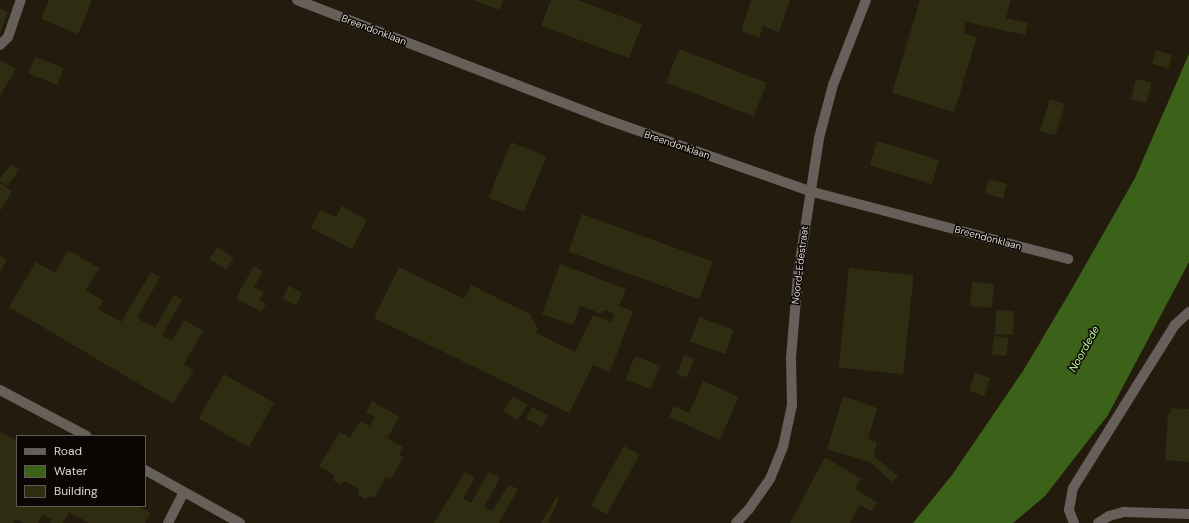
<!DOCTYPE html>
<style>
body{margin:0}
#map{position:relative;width:1189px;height:523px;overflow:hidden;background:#231b0d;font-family:"DM Sans",sans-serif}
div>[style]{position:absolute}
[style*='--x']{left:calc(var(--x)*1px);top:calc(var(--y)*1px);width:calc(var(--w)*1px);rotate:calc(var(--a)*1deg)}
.water>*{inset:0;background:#3b6218}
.building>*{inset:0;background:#2f2d11;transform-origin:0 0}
.minor>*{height:10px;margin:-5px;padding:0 5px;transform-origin:5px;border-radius:5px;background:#665f5a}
span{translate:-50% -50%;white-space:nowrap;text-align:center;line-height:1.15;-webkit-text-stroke:3px #0a0603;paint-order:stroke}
.street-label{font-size:10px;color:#ded9d0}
.water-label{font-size:11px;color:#bcf693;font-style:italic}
.legend{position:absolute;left:16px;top:435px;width:130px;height:72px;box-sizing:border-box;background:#0a0603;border:1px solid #5f5a55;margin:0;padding:5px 7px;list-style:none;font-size:12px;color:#ded9d0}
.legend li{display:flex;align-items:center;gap:8px;height:20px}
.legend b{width:20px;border:1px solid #5f5a55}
</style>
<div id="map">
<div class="water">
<i style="clip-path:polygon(1189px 54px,1189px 262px,1108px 415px,1045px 496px,1013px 523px,913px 523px,952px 475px,1023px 371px,1070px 292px,1135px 178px)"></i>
</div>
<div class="building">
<i style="clip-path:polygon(49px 0,92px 0,78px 34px,41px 19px)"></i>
<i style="clip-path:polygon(473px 0,503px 0,500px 10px)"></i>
<i style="clip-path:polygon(551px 0,577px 0,642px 24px,629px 58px,541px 26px)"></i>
<i style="clip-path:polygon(751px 0,790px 0,779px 32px,763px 26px,759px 38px,741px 31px)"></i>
<i style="clip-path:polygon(920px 0,1011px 0,1006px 18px,1028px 23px,1025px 35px,966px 22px,964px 33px,977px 37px,954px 112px,892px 93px)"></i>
<i style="clip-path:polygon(0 9px,8px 12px,0 34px)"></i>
<i style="left:679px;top:49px;width:94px;height:36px;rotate:21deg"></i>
<i style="left:1156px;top:50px;width:17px;height:14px;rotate:17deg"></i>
<i style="left:35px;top:57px;width:31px;height:18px;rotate:21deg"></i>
<i style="clip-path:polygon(0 60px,16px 69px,0 96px)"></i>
<i style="left:1136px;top:79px;width:16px;height:21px;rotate:14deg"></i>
<i style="left:1050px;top:99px;width:16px;height:33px;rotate:18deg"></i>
<i style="left:877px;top:141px;width:65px;height:25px;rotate:17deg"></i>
<i style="left:511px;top:142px;width:38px;height:60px;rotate:22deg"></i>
<i style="left:11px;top:164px;width:10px;height:20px;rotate:37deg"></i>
<i style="left:989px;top:179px;width:19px;height:15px;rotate:16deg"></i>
<i style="clip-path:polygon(0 183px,12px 191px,0 211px)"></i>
<i style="clip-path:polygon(342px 206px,367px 220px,352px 249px,311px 228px,320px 210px,336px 217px)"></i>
<i style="left:582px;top:214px;width:139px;height:40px;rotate:20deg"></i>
<i style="left:217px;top:247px;width:20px;height:14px;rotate:33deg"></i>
<i style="clip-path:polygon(68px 250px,99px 268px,86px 290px,103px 301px,98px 309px,121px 322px,151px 272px,160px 277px,137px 318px,155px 328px,174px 295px,182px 300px,162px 335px,172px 341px,184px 320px,203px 331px,184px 364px,194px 370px,173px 404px,9px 307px,36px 262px,55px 273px)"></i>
<i style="clip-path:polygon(0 256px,7px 260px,0 272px)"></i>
<i style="clip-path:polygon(560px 264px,626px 289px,619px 306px,633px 311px,610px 372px,593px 365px,569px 413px,374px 318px,399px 267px,464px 299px,471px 285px,530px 314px,538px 329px,536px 333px,575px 352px,593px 315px,612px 322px,615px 314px,604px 310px,602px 314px,580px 306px,573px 325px,542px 314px)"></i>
<i style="clip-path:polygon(254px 266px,263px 271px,254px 287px,264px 292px,259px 300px,266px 304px,261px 312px,236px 298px)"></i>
<i style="left:849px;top:268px;width:65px;height:100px;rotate:6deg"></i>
<i style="left:972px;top:282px;width:22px;height:24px;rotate:5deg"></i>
<i style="left:289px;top:286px;width:15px;height:14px;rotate:28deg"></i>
<i style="left:996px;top:310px;width:18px;height:24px;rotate:3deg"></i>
<i style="left:699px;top:317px;width:37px;height:26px;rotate:20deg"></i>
<i style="left:994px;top:336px;width:15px;height:18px;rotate:8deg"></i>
<i style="left:684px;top:355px;width:11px;height:20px;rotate:22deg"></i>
<i style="left:635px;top:356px;width:27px;height:25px;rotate:22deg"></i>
<i style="left:975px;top:373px;width:16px;height:19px;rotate:18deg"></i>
<i style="left:224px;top:374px;width:58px;height:51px;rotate:30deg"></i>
<i style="clip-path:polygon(703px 381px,738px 397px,720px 440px,669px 417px,674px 406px,689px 413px)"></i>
<i style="left:513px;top:396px;width:17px;height:18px;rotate:33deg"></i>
<i style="clip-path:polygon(843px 396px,877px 408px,868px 439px,877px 442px,874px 456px,898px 476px,892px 482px,870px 462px,827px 449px)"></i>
<i style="clip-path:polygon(372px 401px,399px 417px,387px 438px,403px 447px,399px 454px,403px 458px,391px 479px,386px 477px,374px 498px,370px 496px,365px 499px,358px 495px,359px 489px,345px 481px,341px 485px,333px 480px,334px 475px,319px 466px,340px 432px,350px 438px,360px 421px,369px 426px,375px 417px,366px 412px)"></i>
<i style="left:532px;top:407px;width:18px;height:13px;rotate:27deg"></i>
<i style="clip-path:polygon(1171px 408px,1189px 409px,1189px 462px,1165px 460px,1168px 413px,1171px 414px)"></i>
<i style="clip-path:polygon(0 432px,17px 441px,17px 506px,138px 506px,151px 513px,145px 523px,89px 523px,69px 512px,63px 523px,50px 523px,52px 520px,43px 515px,38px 523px,24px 523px,15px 519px,13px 523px,0 523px)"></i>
<i style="left:624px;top:446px;width:18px;height:68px;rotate:29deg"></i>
<i style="clip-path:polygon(825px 457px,861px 479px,855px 488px,877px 503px,871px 511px,860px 505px,850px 522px,851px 523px,790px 523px)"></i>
<i style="clip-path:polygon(465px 472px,475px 478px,463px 498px,471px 503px,489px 472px,500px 478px,484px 507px,492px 511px,509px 485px,518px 489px,499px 523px,434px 523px)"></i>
<i style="clip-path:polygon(557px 496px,559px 498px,556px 506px,548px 521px,552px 523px,541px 523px)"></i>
</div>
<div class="minor">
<i style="--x:297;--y:0;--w:330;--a:21.1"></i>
<i style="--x:605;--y:119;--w:216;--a:19.4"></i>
<i style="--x:809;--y:191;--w:268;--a:14.7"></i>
<i style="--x:0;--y:45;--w:11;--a:-45"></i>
<i style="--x:8;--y:37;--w:39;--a:-71"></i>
<i style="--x:0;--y:390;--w:98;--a:27.9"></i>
<i style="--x:145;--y:470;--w:109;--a:29.2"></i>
<i style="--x:168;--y:523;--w:34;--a:-63"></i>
<i style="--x:736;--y:523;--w:19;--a:-47"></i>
<i style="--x:749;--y:509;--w:37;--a:-55"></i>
<i style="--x:770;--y:479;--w:35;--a:-68"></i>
<i style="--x:783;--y:447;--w:43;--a:-77.9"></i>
<i style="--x:792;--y:405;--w:47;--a:-91.2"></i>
<i style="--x:791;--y:358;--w:84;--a:-85.2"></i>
<i style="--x:798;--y:274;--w:138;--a:-81.2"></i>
<i style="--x:819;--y:138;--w:55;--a:-75.2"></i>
<i style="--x:833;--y:85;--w:91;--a:-68.8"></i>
<i style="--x:1074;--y:523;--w:14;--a:-111"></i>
<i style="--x:1069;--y:510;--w:22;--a:-80"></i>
<i style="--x:1073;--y:488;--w:192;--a:-58"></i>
<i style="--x:1175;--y:325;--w:19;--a:-43"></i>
<i style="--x:1098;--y:523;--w:13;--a:-32"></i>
<i style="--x:1109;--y:516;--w:16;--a:-15"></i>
<i style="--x:1124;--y:512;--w:65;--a:1.8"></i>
</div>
<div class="street-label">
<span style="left:374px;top:30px;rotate:21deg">Breendonklaan</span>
<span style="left:677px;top:145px;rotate:19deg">Breendonklaan</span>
<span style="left:988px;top:238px;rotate:15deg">Breendonklaan</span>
<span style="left:800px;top:265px;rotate:-83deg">Noord-Edestraat</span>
</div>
<div class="water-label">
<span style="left:1084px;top:349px;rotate:-61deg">Noordede</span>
</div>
<ul class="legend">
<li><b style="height:5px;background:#665f5a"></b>Road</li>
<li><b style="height:11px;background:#3b6218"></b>Water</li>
<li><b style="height:11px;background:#2f2d11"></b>Building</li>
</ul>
</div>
